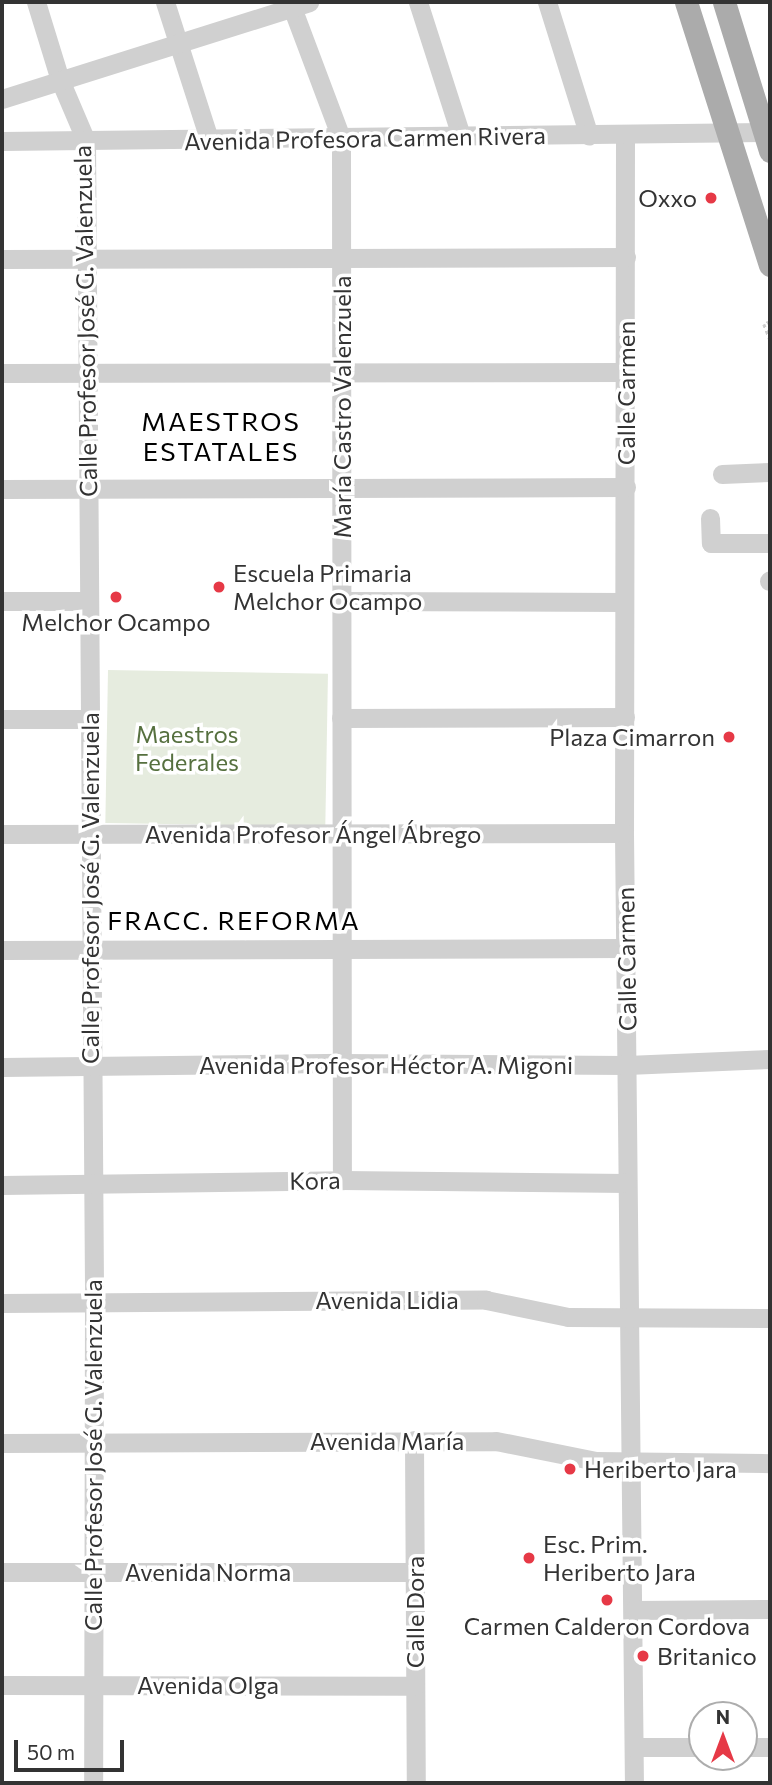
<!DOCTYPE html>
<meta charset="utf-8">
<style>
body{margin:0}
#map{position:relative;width:772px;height:1785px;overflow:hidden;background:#fff;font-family:Commissioner,sans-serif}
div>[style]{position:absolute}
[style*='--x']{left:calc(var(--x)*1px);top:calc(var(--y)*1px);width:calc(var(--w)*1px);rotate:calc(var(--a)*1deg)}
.green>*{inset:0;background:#e6ecdf;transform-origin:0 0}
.path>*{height:2.5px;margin-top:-1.25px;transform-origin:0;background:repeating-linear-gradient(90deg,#cdcdcd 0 3.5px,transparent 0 7px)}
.minor>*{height:19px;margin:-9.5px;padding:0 9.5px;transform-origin:9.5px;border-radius:9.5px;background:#d0d0d0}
.major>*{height:23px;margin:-11.5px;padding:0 11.5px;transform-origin:11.5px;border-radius:11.5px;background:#ababab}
.dots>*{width:19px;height:19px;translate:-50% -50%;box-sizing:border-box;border:4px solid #fff;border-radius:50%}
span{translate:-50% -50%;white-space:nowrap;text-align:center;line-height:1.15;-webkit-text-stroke:7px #fff;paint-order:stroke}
.street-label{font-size:24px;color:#333}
.poi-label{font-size:24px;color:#333}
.right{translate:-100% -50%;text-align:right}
.left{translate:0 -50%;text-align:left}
.park-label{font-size:24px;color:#56703f}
.neighbourhood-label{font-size:26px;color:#000;letter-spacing:2px}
.frame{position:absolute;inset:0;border:4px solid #333;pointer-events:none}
.north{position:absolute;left:688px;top:1701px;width:70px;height:70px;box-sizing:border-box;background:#fff;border:2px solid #adadad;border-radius:50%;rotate:0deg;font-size:19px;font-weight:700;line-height:28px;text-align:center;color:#333}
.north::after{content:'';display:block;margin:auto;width:24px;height:32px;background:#e63946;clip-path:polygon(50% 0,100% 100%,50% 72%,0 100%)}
.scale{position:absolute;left:14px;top:1740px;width:110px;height:32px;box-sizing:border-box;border:4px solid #333;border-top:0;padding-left:9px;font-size:21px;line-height:24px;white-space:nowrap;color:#333;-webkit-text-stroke:5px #fff;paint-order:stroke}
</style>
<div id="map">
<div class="green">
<i style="left:108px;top:670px;width:220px;height:153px;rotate:1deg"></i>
</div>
<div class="path">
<i style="--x:770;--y:322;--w:6;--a:162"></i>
<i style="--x:764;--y:324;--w:17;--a:69"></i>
</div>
<div class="minor">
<i style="--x:36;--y:2;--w:82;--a:72.9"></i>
<i style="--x:60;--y:80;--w:66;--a:66.9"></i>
<i style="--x:86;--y:141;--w:1160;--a:89.6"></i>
<i style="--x:94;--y:1301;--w:482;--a:90.1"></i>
<i style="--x:165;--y:2;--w:144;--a:72.2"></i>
<i style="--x:290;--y:2;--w:145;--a:69.4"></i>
<i style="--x:341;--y:138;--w:1042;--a:89.95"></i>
<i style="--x:418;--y:2;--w:141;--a:72.2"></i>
<i style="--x:547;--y:2;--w:140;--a:72.6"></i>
<i style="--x:2;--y:99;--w:322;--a:-17.5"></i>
<i style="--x:625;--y:136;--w:697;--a:90.08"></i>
<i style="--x:624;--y:833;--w:950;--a:89.4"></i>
<i style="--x:2;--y:141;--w:768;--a:-0.67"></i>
<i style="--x:2;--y:259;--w:624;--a:-0.18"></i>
<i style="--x:2;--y:373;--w:624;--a:-0.09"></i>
<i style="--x:722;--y:474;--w:48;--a:-2.4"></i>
<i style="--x:2;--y:489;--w:624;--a:-0.18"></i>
<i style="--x:710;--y:518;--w:25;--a:88"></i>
<i style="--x:711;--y:543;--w:59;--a:0"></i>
<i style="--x:769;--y:581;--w:1;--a:-45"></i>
<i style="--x:2;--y:601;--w:85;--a:0"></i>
<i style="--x:342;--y:601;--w:282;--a:0.2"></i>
<i style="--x:341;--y:718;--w:284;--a:-0.2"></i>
<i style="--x:2;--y:719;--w:86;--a:0"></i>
<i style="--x:2;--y:834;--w:622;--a:-0.09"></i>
<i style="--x:2;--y:950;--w:624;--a:-0.18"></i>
<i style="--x:2;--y:1067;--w:341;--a:-0.7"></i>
<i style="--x:343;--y:1063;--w:284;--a:0.4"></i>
<i style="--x:627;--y:1065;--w:143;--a:-2.4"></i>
<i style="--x:2;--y:1185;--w:340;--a:-0.8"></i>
<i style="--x:342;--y:1180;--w:285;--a:0.6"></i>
<i style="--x:2;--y:1303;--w:484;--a:-0.4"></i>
<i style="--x:486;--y:1300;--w:84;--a:11.7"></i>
<i style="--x:568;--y:1317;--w:202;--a:0.3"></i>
<i style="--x:414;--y:1440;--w:343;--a:89.7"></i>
<i style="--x:2;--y:1443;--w:494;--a:-0.2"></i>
<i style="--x:496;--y:1441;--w:102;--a:11.3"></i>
<i style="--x:596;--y:1461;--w:174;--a:0.7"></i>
<i style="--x:2;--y:1572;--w:412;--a:0"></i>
<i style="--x:634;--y:1610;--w:136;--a:-0.4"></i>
<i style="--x:2;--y:1685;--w:413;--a:0.1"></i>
<i style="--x:634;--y:1747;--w:68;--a:0"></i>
<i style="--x:744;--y:1747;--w:26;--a:0"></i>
</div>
<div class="major">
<i style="--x:686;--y:2;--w:276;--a:72.3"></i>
<i style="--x:724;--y:2;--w:156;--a:72.8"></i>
</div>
<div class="dots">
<i style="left:711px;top:198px;background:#e63946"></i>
<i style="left:219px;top:587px;background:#e63946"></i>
<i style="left:116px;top:597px;background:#e63946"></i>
<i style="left:729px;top:737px;background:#e63946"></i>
<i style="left:570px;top:1469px;background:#e63946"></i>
<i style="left:529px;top:1558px;background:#e63946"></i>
<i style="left:607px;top:1600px;background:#e63946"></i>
<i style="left:643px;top:1656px;background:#e63946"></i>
</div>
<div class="street-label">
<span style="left:365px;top:138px;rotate:-1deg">Avenida Profesora Carmen Rivera</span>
<span style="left:85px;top:321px;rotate:-91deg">Calle Profesor José G. Valenzuela</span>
<span style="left:626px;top:393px;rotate:-90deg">Calle Carmen</span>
<span style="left:342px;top:407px;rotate:-90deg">María Castro Valenzuela</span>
<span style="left:313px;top:834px">Avenida Profesor Ángel Ábrego</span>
<span style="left:90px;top:888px;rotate:-90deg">Calle Profesor José G. Valenzuela</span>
<span style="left:626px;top:959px;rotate:-91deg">Calle Carmen</span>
<span style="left:386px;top:1065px">Avenida Profesor Héctor A. Migoni</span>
<span style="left:315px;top:1180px;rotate:-1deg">Kora</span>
<span style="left:387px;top:1300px">Avenida Lidia</span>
<span style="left:387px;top:1441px">Avenida María</span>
<span style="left:93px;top:1455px;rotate:-90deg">Calle Profesor José G. Valenzuela</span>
<span style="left:208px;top:1572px">Avenida Norma</span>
<span style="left:415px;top:1612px;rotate:-90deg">Calle Dora</span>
<span style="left:208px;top:1685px">Avenida Olga</span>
</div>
<div class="poi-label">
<span class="right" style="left:697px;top:198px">Oxxo</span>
<span class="left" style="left:233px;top:587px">Escuela Primaria<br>Melchor Ocampo</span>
<span style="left:116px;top:622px">Melchor Ocampo</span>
<span class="right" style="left:715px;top:737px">Plaza Cimarron</span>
<span class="left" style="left:584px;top:1469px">Heriberto Jara</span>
<span class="left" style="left:543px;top:1558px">Esc. Prim.<br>Heriberto Jara</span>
<span style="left:607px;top:1626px">Carmen Calderon Cordova</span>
<span class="left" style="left:657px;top:1656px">Britanico</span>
</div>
<div class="park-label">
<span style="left:187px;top:748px">Maestros<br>Federales</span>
</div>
<div class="neighbourhood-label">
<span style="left:221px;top:436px">MAESTROS<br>ESTATALES</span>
<span style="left:234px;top:920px">FRACC. REFORMA</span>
</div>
<div class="frame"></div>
<div class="north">N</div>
<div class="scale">50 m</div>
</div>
